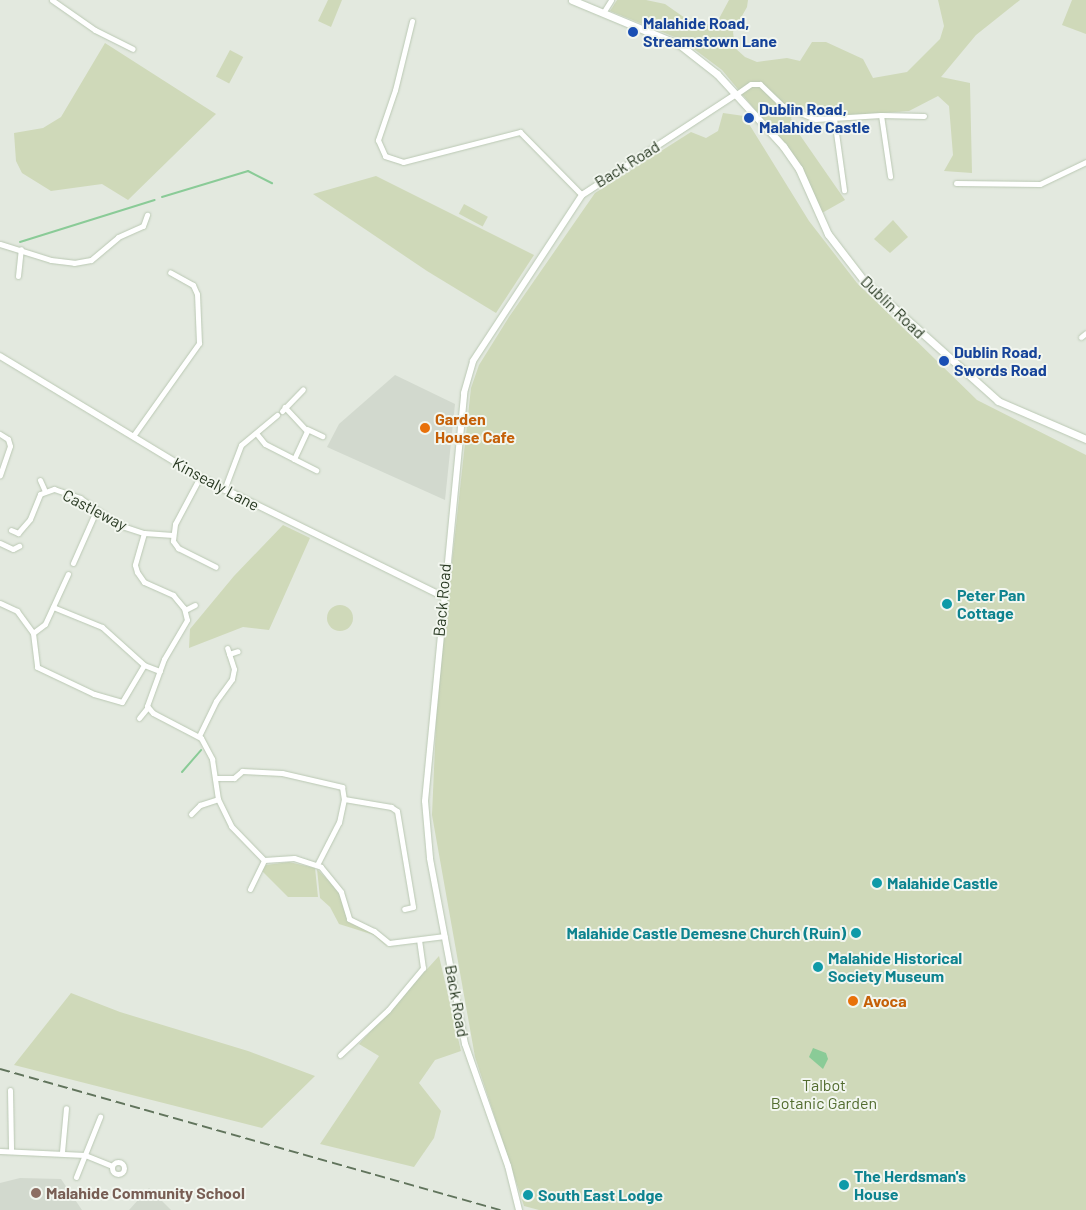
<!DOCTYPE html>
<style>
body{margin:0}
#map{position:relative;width:1086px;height:1210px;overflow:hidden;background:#e3e9df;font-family:Barlow,sans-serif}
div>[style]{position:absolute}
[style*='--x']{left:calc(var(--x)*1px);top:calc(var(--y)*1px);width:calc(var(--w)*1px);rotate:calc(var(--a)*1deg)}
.built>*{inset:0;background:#d2d9ce}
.green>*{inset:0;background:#cfd9b9;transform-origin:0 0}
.round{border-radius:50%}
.water>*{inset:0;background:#8acb97}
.stream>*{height:2px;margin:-1px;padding:0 1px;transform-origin:1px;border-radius:1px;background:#8acb97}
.roads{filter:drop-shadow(0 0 1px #bac8b3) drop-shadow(0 0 1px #bac8b3)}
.minor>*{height:5px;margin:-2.5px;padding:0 2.5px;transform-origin:2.5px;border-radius:2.5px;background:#fff}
.minor>.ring{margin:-2.5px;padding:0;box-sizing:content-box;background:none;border:5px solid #fff;border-radius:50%}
.tertiary>*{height:6px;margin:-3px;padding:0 3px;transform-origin:3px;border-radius:3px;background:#fff}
.secondary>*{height:7px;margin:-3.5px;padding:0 3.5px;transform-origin:3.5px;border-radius:3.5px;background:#fff}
.rail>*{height:2px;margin-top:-1px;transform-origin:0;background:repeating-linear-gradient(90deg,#61745c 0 10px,transparent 0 15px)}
.dots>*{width:14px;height:14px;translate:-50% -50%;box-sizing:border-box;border:2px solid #f2f6ef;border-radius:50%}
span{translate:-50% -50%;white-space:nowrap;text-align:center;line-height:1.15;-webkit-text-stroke:4px #f2f6ef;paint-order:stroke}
.transit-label{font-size:16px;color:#164399;font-weight:700}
.left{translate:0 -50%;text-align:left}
.street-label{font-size:16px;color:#273821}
.food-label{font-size:16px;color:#c56008;font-weight:700}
.culture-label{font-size:16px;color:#0d838f;font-weight:700}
.right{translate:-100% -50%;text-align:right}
.park-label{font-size:16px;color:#526c2f}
.education-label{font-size:16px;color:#785e54;font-weight:700}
</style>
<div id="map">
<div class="built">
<i style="clip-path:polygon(395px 375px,455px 404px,445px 500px,327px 447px,339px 424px)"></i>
<i style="clip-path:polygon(20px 1178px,61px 1179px,82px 1210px,0 1210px,0 1183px)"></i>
<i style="clip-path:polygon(149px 1188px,171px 1210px,129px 1210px)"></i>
</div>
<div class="green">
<i style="clip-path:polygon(328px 0,342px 0,331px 27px,318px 21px)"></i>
<i style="clip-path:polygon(617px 0,646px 0,665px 4px,685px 18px,715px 26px,729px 0,748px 0,747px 7px,733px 32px,735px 48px,745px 57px,757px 62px,787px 58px,800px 61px,812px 42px,826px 42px,863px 59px,873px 78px,907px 72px,940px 39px,944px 26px,938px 0,1020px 0,976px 35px,941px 77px,970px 83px,972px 173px,944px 171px,953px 155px,949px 106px,938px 96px,909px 111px,856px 115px,794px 113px,791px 118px,795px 128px,845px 200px,822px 213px,801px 165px,722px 70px,682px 40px,610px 11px)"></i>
<i style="clip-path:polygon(1072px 0,1086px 0,1086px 34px,1062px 25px)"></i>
<i style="clip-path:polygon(105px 43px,216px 114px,128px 200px,102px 184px,51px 191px,22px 173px,16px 161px,14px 133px,43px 128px,61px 117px)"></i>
<i style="left:230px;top:50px;width:15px;height:30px;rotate:28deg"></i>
<i style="clip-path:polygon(723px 113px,744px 116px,809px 221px,857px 283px,977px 400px,1086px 455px,1086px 1210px,539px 1210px,524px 1206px,475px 1057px,432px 815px,437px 700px,471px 388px,479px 365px,509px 317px,595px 193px,691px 132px,706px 138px,718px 131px)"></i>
<i style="clip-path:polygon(376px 176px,534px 255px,496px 313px,427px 271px,313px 194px)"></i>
<i style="left:464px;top:204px;width:27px;height:11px;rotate:28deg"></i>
<i style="clip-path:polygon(893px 220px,908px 237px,890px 253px,874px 239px)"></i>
<i style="clip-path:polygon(283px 525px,310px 538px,269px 630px,243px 627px,189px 648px,190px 629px,234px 576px)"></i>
<i class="round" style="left:327px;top:605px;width:26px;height:26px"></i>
<i style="clip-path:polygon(289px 862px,315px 868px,318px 897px,288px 897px,262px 871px,266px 865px)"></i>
<i style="clip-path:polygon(317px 869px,338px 890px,348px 921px,374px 933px,387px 947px,374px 935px,339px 924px,330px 907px,320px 898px)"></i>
<i style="clip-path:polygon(439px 956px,461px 1051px,435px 1060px,419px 1083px,441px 1111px,434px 1138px,414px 1167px,320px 1144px,379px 1056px,359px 1044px)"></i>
<i style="clip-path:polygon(71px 993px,120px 1012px,248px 1051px,315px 1076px,262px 1128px,14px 1065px)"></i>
</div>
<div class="water">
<i style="clip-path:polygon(813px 1048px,826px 1053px,828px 1059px,823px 1069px,809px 1057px)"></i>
</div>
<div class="stream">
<i style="--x:162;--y:197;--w:90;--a:-16.8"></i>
<i style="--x:248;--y:171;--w:27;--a:27"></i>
<i style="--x:20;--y:242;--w:141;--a:-17.3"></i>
<i style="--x:182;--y:772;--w:29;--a:-49"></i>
</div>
<div class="roads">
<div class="minor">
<i style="--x:52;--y:0;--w:52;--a:34.9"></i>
<i style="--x:95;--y:30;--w:42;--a:26.6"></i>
<i style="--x:603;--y:13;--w:15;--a:-58"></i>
<i style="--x:412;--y:21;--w:71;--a:103.8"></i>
<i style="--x:395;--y:90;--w:53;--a:108.8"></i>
<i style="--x:378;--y:140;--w:17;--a:66"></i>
<i style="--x:385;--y:156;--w:19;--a:18"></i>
<i style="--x:403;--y:162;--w:121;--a:-14.4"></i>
<i style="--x:520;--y:132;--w:88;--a:45.5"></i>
<i style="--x:735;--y:95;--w:19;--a:-35"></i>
<i style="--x:751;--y:84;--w:9;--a:0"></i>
<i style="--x:760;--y:84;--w:32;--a:44"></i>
<i style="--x:783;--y:106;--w:35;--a:22"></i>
<i style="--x:816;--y:119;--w:65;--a:-3.5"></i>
<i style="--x:881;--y:115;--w:43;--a:1.3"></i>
<i style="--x:881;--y:115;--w:62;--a:81.6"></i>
<i style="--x:834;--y:118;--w:73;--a:82.1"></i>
<i style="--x:956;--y:183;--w:84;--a:0.7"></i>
<i style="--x:1040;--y:184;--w:51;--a:-25.6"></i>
<i style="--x:0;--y:244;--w:53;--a:17.4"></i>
<i style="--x:51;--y:260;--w:23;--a:7"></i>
<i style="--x:74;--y:263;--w:17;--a:-10"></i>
<i style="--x:91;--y:260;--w:35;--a:-40"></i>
<i style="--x:118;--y:237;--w:27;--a:-24"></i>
<i style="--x:143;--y:226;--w:12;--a:-70"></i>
<i style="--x:18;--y:276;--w:27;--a:-84"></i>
<i style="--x:1081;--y:337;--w:6;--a:-39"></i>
<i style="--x:282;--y:411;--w:30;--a:-46"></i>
<i style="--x:307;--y:429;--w:17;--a:25"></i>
<i style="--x:256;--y:433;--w:14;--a:51"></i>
<i style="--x:265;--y:444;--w:33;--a:27"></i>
<i style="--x:294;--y:459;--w:31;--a:-65"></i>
<i style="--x:307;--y:431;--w:33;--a:-133"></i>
<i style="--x:0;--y:434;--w:9;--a:32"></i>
<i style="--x:8;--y:439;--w:7;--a:74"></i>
<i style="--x:10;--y:446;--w:31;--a:109"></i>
<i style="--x:133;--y:436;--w:114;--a:-54.6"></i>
<i style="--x:199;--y:343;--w:49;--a:-92.3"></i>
<i style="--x:197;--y:294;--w:10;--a:-114"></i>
<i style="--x:193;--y:285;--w:26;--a:-151"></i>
<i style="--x:294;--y:459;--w:25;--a:27"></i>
<i style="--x:200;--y:477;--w:53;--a:118"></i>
<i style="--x:175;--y:524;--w:17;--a:97"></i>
<i style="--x:173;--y:541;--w:9;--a:54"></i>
<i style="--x:178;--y:548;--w:42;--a:26.6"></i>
<i style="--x:40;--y:480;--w:12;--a:66"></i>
<i style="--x:224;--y:490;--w:48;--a:-69.3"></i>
<i style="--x:241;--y:445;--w:47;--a:-39.8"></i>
<i style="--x:11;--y:530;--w:8;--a:23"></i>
<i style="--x:18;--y:533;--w:18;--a:-49"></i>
<i style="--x:30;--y:519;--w:27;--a:-68"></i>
<i style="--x:40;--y:494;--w:15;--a:-20"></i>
<i style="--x:54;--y:489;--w:28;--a:19"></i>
<i style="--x:80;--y:498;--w:47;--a:34.7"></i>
<i style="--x:119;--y:525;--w:26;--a:18"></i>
<i style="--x:144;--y:533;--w:29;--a:4"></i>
<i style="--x:144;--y:533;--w:33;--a:106"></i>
<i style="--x:135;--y:565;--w:7;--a:74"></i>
<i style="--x:137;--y:572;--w:12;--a:55"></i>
<i style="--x:144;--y:582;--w:32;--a:24"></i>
<i style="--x:173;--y:595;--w:17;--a:50"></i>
<i style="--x:184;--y:608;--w:12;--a:76"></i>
<i style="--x:187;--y:620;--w:45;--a:120.5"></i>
<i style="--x:164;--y:659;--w:50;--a:109.9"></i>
<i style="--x:147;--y:706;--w:9;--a:49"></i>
<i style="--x:153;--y:713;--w:54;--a:27.5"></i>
<i style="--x:201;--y:738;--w:24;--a:62"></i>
<i style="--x:212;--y:759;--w:40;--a:81.5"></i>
<i style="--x:218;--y:799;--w:30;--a:64"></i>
<i style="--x:231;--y:826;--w:47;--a:45.9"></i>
<i style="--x:264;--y:860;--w:30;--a:-4"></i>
<i style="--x:294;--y:858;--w:28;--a:18"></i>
<i style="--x:321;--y:867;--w:32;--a:51"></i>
<i style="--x:341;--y:892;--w:28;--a:73"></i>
<i style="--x:349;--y:919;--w:28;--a:26"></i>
<i style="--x:374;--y:931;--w:19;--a:39"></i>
<i style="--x:389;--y:943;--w:56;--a:-7.1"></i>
<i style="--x:0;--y:543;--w:14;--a:25"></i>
<i style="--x:13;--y:549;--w:7;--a:-27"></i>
<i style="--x:73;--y:563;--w:57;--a:-66.1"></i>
<i style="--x:0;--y:603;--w:19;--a:25"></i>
<i style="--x:17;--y:611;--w:27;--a:54"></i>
<i style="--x:33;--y:633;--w:34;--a:83"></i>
<i style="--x:37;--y:667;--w:63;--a:25.3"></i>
<i style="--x:94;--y:694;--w:29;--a:16"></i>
<i style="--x:122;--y:702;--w:43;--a:-59.3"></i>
<i style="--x:53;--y:607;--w:53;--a:22.2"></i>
<i style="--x:102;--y:627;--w:57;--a:42.1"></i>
<i style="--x:144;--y:665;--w:17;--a:21"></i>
<i style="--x:185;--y:610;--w:11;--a:-27"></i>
<i style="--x:33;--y:633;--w:15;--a:-37"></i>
<i style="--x:45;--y:624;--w:55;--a:-65.3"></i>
<i style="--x:229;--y:654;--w:9;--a:-18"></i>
<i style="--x:139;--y:718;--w:14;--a:-51"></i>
<i style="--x:199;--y:736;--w:39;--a:-64"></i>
<i style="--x:216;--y:701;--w:27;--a:-54"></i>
<i style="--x:232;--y:679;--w:10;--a:-79"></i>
<i style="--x:234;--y:669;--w:22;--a:-108"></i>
<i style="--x:215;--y:778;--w:19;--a:0"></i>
<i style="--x:234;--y:778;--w:11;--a:-41"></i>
<i style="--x:242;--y:771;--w:40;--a:2.9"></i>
<i style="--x:282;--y:773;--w:62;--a:13.1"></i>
<i style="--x:342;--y:787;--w:12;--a:81"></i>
<i style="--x:344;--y:799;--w:24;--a:102"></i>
<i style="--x:339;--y:822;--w:48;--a:117.1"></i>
<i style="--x:344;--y:799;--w:48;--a:9.7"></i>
<i style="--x:391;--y:807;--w:7;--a:34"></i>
<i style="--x:397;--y:811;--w:97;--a:80.5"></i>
<i style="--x:413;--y:907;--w:9;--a:167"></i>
<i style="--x:191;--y:814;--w:13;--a:-45"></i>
<i style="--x:200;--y:805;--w:19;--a:-18"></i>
<i style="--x:250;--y:889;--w:32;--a:-64"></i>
<i style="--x:340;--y:1055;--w:66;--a:-43.2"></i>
<i style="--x:388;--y:1010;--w:55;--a:-50.2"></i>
<i style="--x:423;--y:968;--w:28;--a:-98"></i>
<i style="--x:10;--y:1090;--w:60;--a:89"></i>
<i style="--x:0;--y:1151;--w:85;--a:2.7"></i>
<i style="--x:85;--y:1155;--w:29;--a:22"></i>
<i style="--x:62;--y:1152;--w:44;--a:-84.8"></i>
<i class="ring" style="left:112px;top:1162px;width:7px;height:7px"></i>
<i style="--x:76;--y:1177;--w:65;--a:-68.2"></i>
</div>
<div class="tertiary">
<i style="--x:0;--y:356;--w:234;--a:31.2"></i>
<i style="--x:200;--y:477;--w:270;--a:26.2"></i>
<i style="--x:519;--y:1210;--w:45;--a:-104"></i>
<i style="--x:508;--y:1166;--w:129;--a:-109.4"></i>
<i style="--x:465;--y:1044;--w:189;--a:-100.7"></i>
<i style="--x:430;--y:858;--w:57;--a:-95"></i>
<i style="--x:425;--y:801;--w:410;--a:-84.5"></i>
<i style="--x:464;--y:393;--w:33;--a:-74"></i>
<i style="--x:473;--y:361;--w:199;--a:-56.7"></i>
<i style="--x:582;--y:195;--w:183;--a:-33.2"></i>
</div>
<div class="secondary">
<i style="--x:572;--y:0;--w:117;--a:22.6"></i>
<i style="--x:680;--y:45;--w:47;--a:38.1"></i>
<i style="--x:717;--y:74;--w:98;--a:47.5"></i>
<i style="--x:783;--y:146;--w:28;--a:55"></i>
<i style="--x:799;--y:169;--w:71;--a:66"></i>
<i style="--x:828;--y:234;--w:61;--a:52.4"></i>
<i style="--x:865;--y:282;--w:178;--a:41.8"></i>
<i style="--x:998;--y:401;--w:96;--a:23.4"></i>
</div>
</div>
<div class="rail">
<i style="--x:0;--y:1069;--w:520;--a:15.75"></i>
</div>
<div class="dots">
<i style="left:633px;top:32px;background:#1a4fb4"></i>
<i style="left:749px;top:118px;background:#1a4fb4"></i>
<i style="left:944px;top:361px;background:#1a4fb4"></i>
<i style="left:425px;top:428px;background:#e8710a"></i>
<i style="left:947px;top:604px;background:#0f9aa8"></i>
<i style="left:877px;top:883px;background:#0f9aa8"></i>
<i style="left:856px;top:933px;background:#0f9aa8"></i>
<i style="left:818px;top:967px;background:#0f9aa8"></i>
<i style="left:853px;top:1001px;background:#e8710a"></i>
<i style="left:844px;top:1185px;background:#0f9aa8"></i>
<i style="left:36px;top:1193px;background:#8d6e63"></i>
<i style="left:528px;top:1195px;background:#0f9aa8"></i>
</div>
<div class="transit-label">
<span class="left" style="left:643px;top:32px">Malahide Road,<br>Streamstown Lane</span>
<span class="left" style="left:759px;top:118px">Dublin Road,<br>Malahide Castle</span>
<span class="left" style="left:954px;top:361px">Dublin Road,<br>Swords Road</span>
</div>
<div class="street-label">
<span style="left:627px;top:164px;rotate:-32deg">Back Road</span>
<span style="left:893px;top:307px;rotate:44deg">Dublin Road</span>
<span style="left:216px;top:484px;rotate:28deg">Kinsealy Lane</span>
<span style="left:95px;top:510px;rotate:28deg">Castleway</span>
<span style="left:442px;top:600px;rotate:-85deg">Back Road</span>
<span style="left:457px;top:1001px;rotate:80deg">Back Road</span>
</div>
<div class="food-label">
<span class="left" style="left:435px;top:428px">Garden<br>House Cafe</span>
<span class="left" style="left:863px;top:1001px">Avoca</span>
</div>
<div class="culture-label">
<span class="left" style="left:957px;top:604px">Peter Pan<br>Cottage</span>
<span class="left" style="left:887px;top:883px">Malahide Castle</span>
<span class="right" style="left:846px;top:933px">Malahide Castle Demesne Church (Ruin)</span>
<span class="left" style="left:828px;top:967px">Malahide Historical<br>Society Museum</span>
<span class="left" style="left:854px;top:1185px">The Herdsman's<br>House</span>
<span class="left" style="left:538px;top:1195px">South East Lodge</span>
</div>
<div class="park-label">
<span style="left:824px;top:1094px">Talbot<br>Botanic Garden</span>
</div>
<div class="education-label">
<span class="left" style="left:46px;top:1193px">Malahide Community School</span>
</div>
</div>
